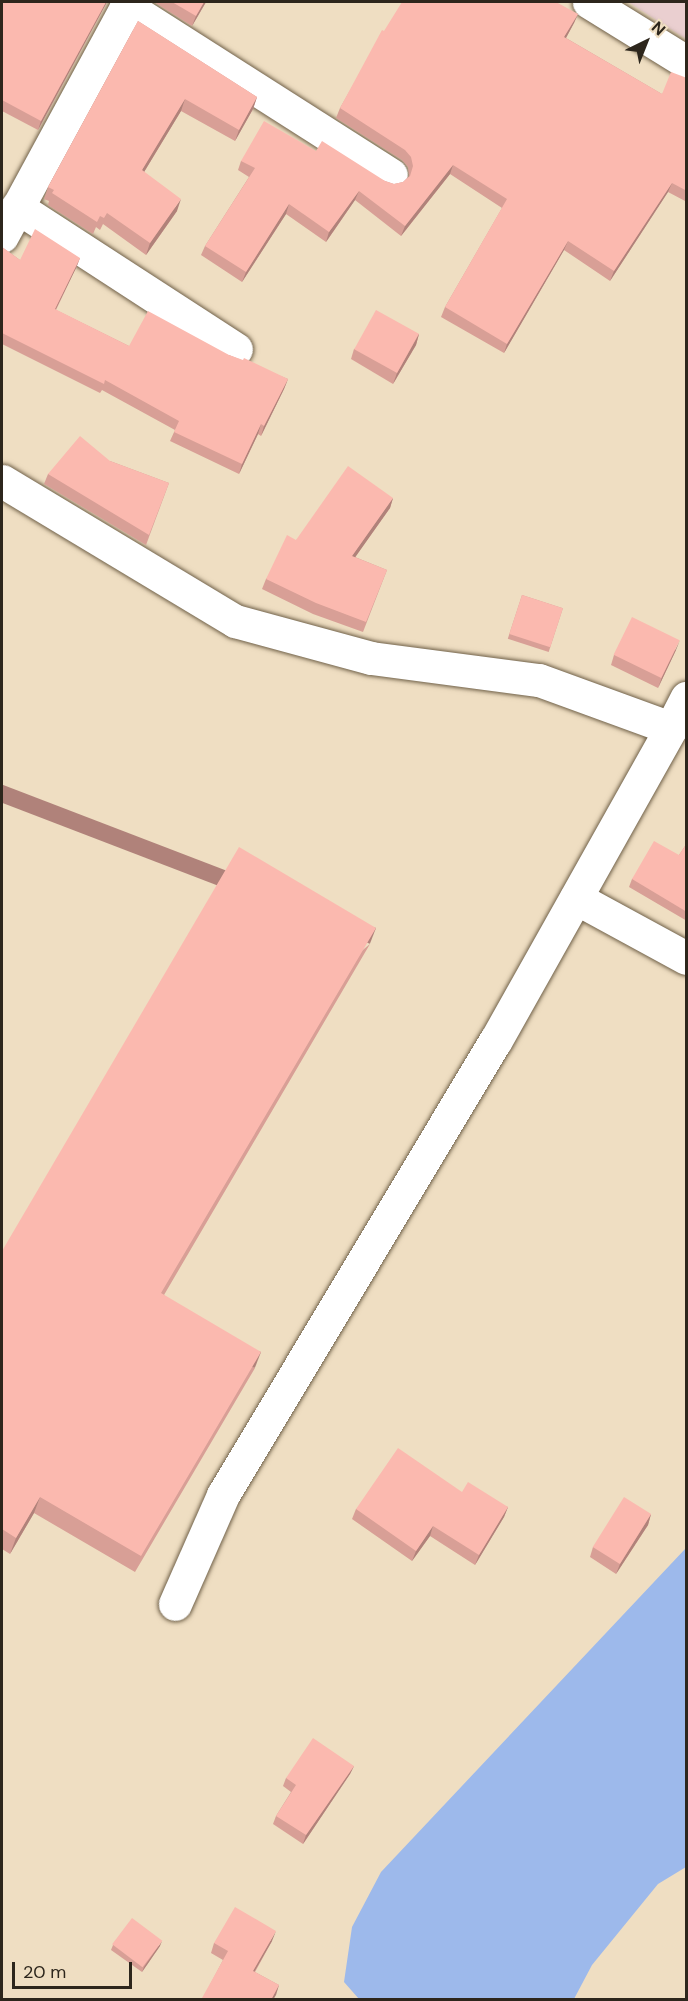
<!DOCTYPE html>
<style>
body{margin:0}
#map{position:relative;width:688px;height:2001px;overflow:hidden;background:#efdec2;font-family:"DM Sans",sans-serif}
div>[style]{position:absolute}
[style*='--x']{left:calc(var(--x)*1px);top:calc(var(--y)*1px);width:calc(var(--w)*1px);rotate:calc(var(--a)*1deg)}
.education>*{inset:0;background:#eacfd0}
.water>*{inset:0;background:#9db9eb}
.roads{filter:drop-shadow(0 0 2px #706149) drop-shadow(0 0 2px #706149)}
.minor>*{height:33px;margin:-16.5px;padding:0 16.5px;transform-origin:16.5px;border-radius:16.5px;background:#fff}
.wall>*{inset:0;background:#d89f96;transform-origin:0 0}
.shaded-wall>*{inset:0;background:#b0827a;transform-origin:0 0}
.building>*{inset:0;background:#fbb9af;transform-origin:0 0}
span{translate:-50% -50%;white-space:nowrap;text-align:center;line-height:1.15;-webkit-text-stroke:4.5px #efdec2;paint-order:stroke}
.frame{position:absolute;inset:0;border:3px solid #2d261c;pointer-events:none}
.north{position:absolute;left:616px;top:12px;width:60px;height:60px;-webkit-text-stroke:4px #efdec2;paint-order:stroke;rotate:43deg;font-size:16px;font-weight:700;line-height:24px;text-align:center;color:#2d261c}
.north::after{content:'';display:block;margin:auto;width:21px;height:27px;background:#2d261c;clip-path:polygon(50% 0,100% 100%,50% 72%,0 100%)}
.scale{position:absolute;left:12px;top:1962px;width:120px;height:27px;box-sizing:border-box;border:3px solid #2d261c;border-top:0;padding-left:8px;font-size:18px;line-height:21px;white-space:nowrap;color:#2d261c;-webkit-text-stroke:4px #efdec2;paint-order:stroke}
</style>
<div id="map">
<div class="education">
<i style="clip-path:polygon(628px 2px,686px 2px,686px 39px)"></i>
</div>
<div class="water">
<i style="clip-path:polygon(686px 1548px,686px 1867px,658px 1884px,592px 1965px,574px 1999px,359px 1999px,344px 1982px,352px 1927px,381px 1872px)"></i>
</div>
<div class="roads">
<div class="minor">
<i style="--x:589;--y:2;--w:114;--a:31.7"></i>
<i style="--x:126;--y:6;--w:314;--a:32.5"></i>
<i style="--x:17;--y:207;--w:261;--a:33"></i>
<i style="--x:2;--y:236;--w:266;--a:-61.5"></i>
<i style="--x:2;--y:481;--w:272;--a:31"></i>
<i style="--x:235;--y:621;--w:141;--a:15.2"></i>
<i style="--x:371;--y:658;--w:169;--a:7.5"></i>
<i style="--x:539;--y:680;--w:140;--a:20"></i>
<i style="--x:671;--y:728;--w:359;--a:119.3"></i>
<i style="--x:495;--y:1041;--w:529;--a:120.93"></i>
<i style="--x:223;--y:1495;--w:119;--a:113.8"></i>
<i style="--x:671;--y:728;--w:34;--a:-63"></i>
<i style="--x:576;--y:898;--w:125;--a:28.6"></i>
</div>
</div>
<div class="wall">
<i style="clip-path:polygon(2px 2px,107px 2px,38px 130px,2px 111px)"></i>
<i style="clip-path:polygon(154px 2px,206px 2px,192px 26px)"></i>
<i style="clip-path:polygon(578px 14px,574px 23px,566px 38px,662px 94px,687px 78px,687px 202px,668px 192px,610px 281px,564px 250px,504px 353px,441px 317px,445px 307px,502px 208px,450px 174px,401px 236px,355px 200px,326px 242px,286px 214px,242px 282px,201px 255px,205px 246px,249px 177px,238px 170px,241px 161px,316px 151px,385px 181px,394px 184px,403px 182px,409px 176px,408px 167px,402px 160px,336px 118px,340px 108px,384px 31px)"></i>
<i style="clip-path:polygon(138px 21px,257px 97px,253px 109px,235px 141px,181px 111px,144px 172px,177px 211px,146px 255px,103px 224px,100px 230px,96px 227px,93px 234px,48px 205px,49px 201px,44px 199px,48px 187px)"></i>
<i style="clip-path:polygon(2px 247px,20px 260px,80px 258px,76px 268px,56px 310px,129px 346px,229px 355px,288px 379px,284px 389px,261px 436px,258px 434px,239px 474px,170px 441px,175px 430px,102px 390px,100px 393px,2px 344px)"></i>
<i style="clip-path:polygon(419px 334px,416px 345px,393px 384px,351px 359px,354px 349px)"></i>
<i style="clip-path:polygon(110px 461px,169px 483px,146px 545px,44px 484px,48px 474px)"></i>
<i style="clip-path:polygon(393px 498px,390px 508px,355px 557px,387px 570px,363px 632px,313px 614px,262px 589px,266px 579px,296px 540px)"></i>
<i style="left:522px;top:595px;width:43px;height:46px;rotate:18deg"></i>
<i style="clip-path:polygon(676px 650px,658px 688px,611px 665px,614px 655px)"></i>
<i style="clip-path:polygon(687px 843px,687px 921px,629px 887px,632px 879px,679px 855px)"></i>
<i style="clip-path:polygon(370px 944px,164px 1295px,255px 1368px,135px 1572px,34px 1513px,10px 1554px,2px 1549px,2px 1251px)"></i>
<i style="clip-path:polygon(462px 1492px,508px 1507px,504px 1517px,475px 1565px,430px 1536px,412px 1561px,352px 1519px,356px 1509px)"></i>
<i style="clip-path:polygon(651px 1514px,648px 1525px,616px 1574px,590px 1557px,593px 1547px)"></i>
<i style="clip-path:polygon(354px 1766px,350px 1774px,303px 1844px,273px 1824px,276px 1816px,291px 1792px,283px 1786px,286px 1778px)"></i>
<i style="clip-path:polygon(272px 1941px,255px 1972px,279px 1985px,273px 2000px,202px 2000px,223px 1960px,211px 1953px,214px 1943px)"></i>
<i style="clip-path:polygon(113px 1945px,160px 1946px,142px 1972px,111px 1950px)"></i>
</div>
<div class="shaded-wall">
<i style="clip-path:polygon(106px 2px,107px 2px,38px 130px,41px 121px)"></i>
<i style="clip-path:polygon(204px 2px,206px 2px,192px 26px,196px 16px)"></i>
<i style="clip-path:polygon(578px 14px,574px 23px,561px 47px,564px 37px)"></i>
<i style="clip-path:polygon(257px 97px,253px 109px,235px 141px,239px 130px)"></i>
<i style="clip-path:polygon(185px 99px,181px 111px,138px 182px,142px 170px)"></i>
<i style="clip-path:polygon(453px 165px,450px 174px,401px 236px,405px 226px)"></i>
<i style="clip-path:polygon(672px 183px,668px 192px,610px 281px,614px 271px)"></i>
<i style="clip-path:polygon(359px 191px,355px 200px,326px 242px,329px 232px)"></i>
<i style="clip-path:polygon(181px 199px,177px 211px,146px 255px,150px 243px)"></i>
<i style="clip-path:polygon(289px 204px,286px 214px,242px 282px,246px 272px)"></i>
<i style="clip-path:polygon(568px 241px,564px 250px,504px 353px,507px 344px)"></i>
<i style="clip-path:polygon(80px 258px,76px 268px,51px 319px,55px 309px)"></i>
<i style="clip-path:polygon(419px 334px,416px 345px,393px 384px,397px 373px)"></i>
<i style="clip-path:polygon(288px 379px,284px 389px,261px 436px,264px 426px)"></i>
<i style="clip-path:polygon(261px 424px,258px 434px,239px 474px,242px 464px)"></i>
<i style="clip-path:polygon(393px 498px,390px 508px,349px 566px,352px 556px)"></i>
<i style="clip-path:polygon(680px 640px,676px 650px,658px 688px,662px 677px)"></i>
<i style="left:376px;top:928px;width:17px;height:424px;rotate:111deg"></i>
<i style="left:261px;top:1352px;width:17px;height:237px;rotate:111deg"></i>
<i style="clip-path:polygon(40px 1497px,34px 1513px,10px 1554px,16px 1538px)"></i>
<i style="clip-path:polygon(508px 1507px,504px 1517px,475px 1565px,479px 1555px)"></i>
<i style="clip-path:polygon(651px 1514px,648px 1525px,616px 1574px,620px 1564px)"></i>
<i style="clip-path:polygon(433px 1526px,430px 1536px,412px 1561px,416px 1551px)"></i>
<i style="clip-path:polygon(354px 1766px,350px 1774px,303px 1844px,306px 1835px)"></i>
<i style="clip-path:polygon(276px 1931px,272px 1941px,249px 1981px,253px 1971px)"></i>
<i style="clip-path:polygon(162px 1941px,160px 1946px,142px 1972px,144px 1967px)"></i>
<i style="clip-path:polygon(279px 1985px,276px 1995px,273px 2000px,271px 2000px)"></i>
</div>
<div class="building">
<i style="clip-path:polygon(2px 2px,106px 2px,41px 121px,2px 100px)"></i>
<i style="clip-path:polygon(172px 2px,204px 2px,196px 16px)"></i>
<i style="clip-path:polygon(402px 2px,556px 2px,578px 14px,564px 37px,662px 94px,671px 72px,687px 78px,687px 191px,672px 183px,614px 271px,568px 241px,507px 344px,445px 307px,507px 199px,453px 165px,405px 226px,359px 191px,329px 232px,289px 204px,246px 272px,205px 246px,255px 168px,241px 161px,264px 121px,316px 151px,322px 141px,385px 181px,394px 184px,403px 182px,410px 176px,413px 166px,411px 157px,405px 150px,340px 108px,382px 30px,384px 31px)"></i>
<i style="clip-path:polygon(138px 21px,257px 97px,239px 130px,185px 99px,142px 170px,181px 199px,150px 243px,107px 213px,104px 218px,100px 216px,97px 222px,52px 193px,54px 190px,48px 187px)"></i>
<i style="clip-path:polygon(35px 229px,80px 258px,55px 309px,129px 346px,148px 311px,229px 355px,243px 360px,244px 358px,288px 379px,264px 426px,261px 424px,242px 464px,174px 432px,179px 421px,105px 380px,104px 384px,2px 333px,2px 247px,20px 260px)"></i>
<i style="left:376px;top:310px;width:49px;height:45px;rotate:29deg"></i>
<i style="clip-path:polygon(80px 436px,110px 461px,169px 483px,149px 535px,48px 474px)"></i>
<i style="clip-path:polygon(348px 466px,393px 498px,352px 556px,387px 570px,366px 622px,316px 603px,266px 579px,287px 535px,296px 540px)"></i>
<i style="left:522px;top:595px;width:43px;height:41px;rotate:18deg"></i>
<i style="left:632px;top:617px;width:53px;height:42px;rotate:26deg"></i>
<i style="clip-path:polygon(654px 841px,679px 855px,687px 843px,687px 912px,632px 879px)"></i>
<i style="clip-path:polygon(239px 847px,376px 928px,161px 1293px,261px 1352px,141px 1556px,40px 1497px,16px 1538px,2px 1529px,2px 1251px)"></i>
<i style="clip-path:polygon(398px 1448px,462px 1492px,468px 1482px,508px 1507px,479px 1555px,433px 1526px,416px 1551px,356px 1509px)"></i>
<i style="left:624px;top:1497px;width:32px;height:59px;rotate:32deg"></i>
<i style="clip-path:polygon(313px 1738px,354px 1766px,306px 1835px,276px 1816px,296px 1785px,286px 1778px)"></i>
<i style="clip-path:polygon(235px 1907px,276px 1931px,253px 1971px,279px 1985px,271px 2000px,204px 2000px,202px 1998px,228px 1951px,214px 1943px)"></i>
<i style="left:132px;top:1918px;width:38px;height:33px;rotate:37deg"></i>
</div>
<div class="frame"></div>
<div class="north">N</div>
<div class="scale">20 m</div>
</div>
